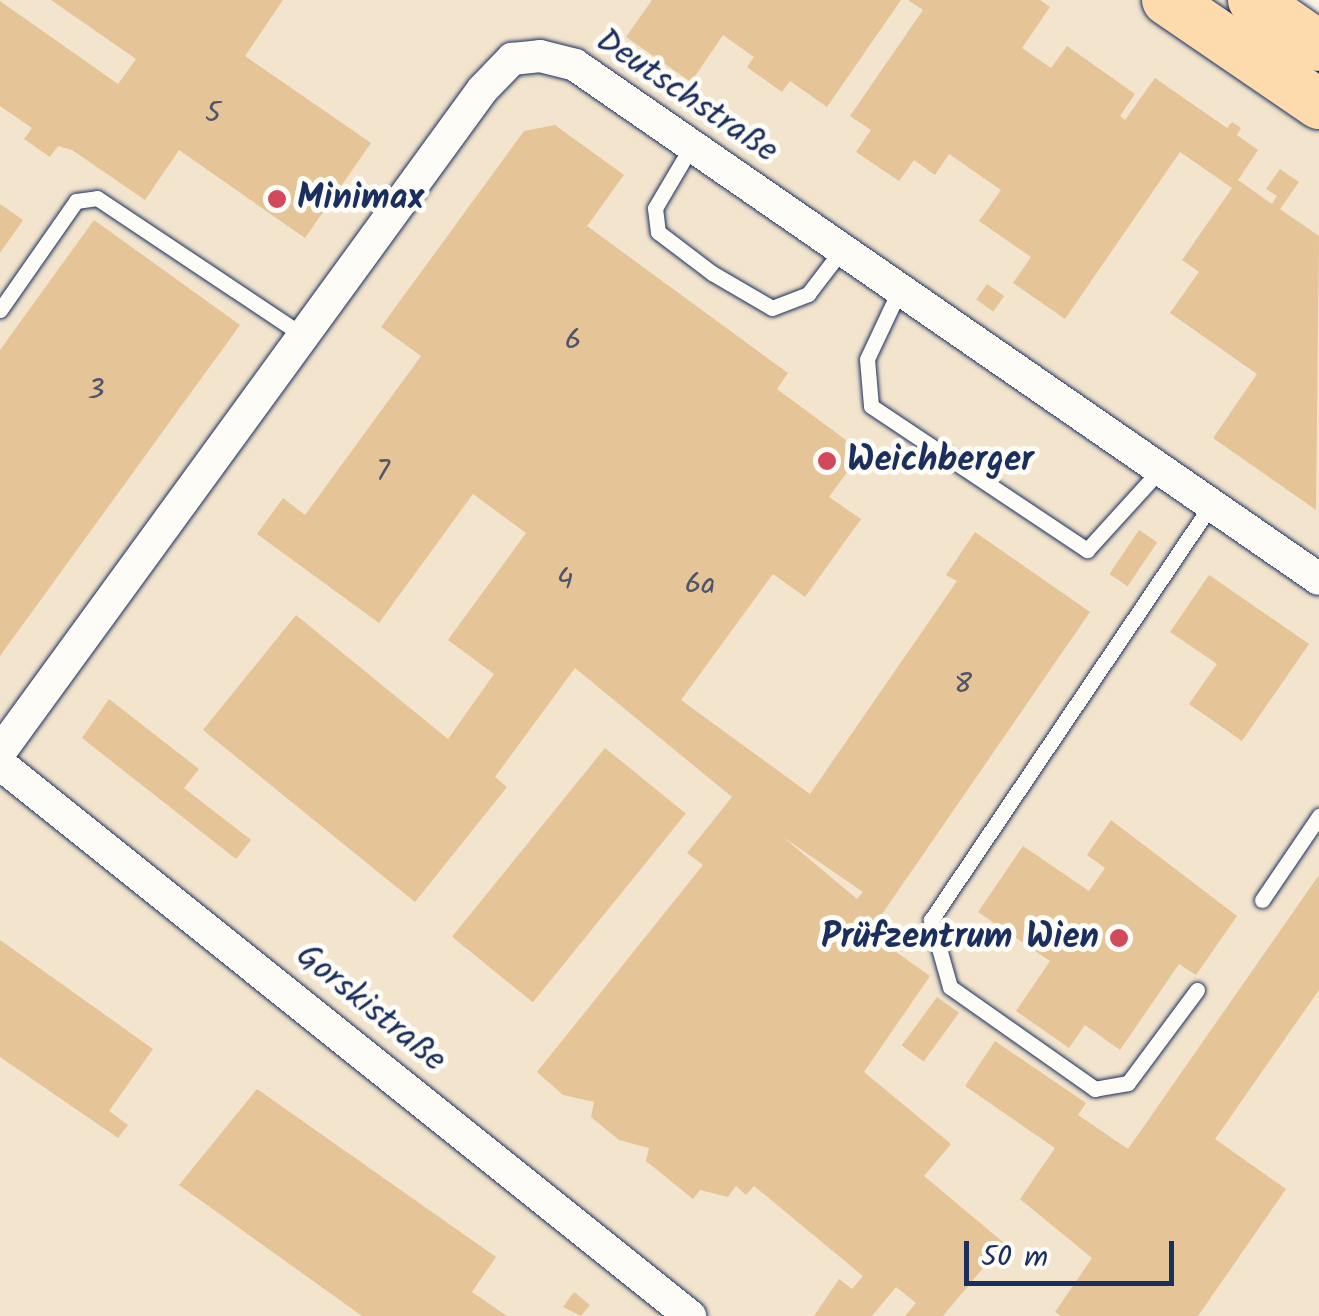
<!DOCTYPE html>
<meta charset="utf-8">
<style>
body{margin:0}
#map{position:relative;width:1319px;height:1316px;overflow:hidden;background:#f8f1e4;font-family:Kalam,sans-serif}
div>[style]{position:absolute}
[style*='--x']{left:calc(var(--x)*1px);top:calc(var(--y)*1px);width:calc(var(--w)*1px);rotate:calc(var(--a)*1deg)}
.built>*{inset:0;background:#f2e4cd}
.building>*{inset:0;background:#e5c597;transform-origin:0 0}
.roads{filter:drop-shadow(0 0 2px #1b2f5e) drop-shadow(0 0 2px #1b2f5e)}
.lane>*{height:15px;margin:-7.5px;padding:0 7.5px;transform-origin:7.5px;border-radius:7.5px;background:#fdfcf7}
.street>*{height:32px;margin:-16px;padding:0 16px;transform-origin:16px;border-radius:16px;background:#fdfcf7}
.primary>*{height:50px;margin:-25px;padding:0 25px;transform-origin:25px;border-radius:25px;background:#fedbac}
.dots>*{width:28px;height:28px;translate:-50% -50%;box-sizing:border-box;border:5px solid #fdfcf7;border-radius:50%}
span{translate:-50% -50%;white-space:nowrap;text-align:center;line-height:1.15;-webkit-text-stroke:10px #fdfcf7;paint-order:stroke}
.number-label{font-size:30px;color:#4e546c}
.number-label span{-webkit-text-stroke-width:0}
.street-label{font-size:35px;color:#1b2f5e}
.poi-label{font-size:35px;color:#1b2f5e;font-weight:700}
.left{translate:0 -50%;text-align:left}
.right{translate:-100% -50%;text-align:right}
.scale{position:absolute;left:964px;top:1241px;width:210px;height:45px;box-sizing:border-box;border:5px solid #1b2f5e;border-top:0;padding-left:12px;font-size:30px;line-height:35px;white-space:nowrap;color:#1b2f5e;-webkit-text-stroke:8px #fdfcf7;paint-order:stroke}
</style>
<div id="map">
<div class="built">
<i style="clip-path:polygon(0 0,1244px 0,1319px 50px,1319px 1316px,0 1316px)"></i>
</div>
<div class="building">
<i style="clip-path:polygon(51px 0,283px 0,245px 56px,371px 143px,305px 238px,179px 150px,145px 200px,72px 150px,58px 146px,50px 157px,24px 139px,32px 128px,0 106px,0 1px,118px 84px,136px 59px)"></i>
<i style="clip-path:polygon(652px 0,901px 0,827px 107px,790px 81px,782px 92px,747px 67px,754px 57px,723px 35px,691px 82px,626px 37px)"></i>
<i style="clip-path:polygon(908px 0,1040px 0,1050px 7px,1022px 48px,1051px 68px,1067px 46px,1135px 94px,1120px 116px,1125px 120px,1155px 78px,1227px 128px,1232px 122px,1241px 128px,1237px 135px,1258px 150px,1238px 180px,1272px 204px,1277px 196px,1266px 189px,1280px 169px,1299px 182px,1280px 209px,1319px 236px,1316px 510px,1213px 438px,1257px 374px,1170px 313px,1199px 272px,1182px 260px,1232px 188px,1180px 152px,1065px 319px,1013px 283px,1031px 257px,979px 221px,1001px 190px,949px 154px,935px 175px,914px 160px,899px 181px,856px 152px,871px 130px,850px 116px,923px 10px)"></i>
<i style="clip-path:polygon(evenodd,555px 125px,624px 175px,587px 226px,788px 373px,777px 389px,862px 452px,829px 497px,861px 519px,805px 597px,773px 574px,681px 700px,810px 794px,957px 581px,946px 575px,975px 532px,1090px 612px,869px 933px,930px 976px,864px 1072px,951px 1144px,924px 1176px,1004px 1243px,943px 1316px,905px 1316px,916px 1303px,896px 1287px,872px 1316px,814px 1316px,839px 1279px,852px 1289px,863px 1276px,754px 1186px,746px 1195px,736px 1186px,728px 1197px,700px 1190px,693px 1199px,646px 1161px,649px 1148px,619px 1140px,591px 1117px,594px 1102px,563px 1095px,537px 1072px,703px 865px,687px 853px,732px 797px,575px 668px,495px 777px,507px 787px,415px 902px,203px 730px,296px 615px,448px 739px,494px 674px,448px 640px,526px 533px,473px 494px,379px 623px,257px 534px,283px 498px,305px 515px,421px 356px,381px 327px,524px 131px,555px 125px,783px 837px,863px 892px,857px 899px,783px 837px)"></i>
<i style="clip-path:polygon(0 204px,23px 220px,0 253px)"></i>
<i style="clip-path:polygon(94px 220px,240px 325px,0 656px,0 350px)"></i>
<i style="left:987px;top:284px;width:21px;height:19px;rotate:35deg"></i>
<i style="left:1139px;top:530px;width:22px;height:53px;rotate:34deg"></i>
<i style="clip-path:polygon(1209px 575px,1309px 644px,1242px 741px,1189px 704px,1217px 664px,1170px 632px)"></i>
<i style="clip-path:polygon(109px 699px,199px 769px,184px 788px,251px 840px,236px 859px,82px 738px)"></i>
<i style="left:605px;top:748px;width:104px;height:243px;rotate:39deg"></i>
<i style="clip-path:polygon(1111px 820px,1237px 916px,1196px 975px,1179px 964px,1120px 1050px,1085px 1025px,1069px 1048px,1016px 1011px,1050px 961px,978px 912px,1023px 846px,1089px 891px,1105px 868px,1087px 855px)"></i>
<i style="clip-path:polygon(1319px 875px,1319px 990px,1215px 1139px,1286px 1189px,1198px 1316px,1061px 1316px,1055px 1312px,1092px 1258px,1020px 1199px,1055px 1148px,965px 1086px,995px 1041px,1086px 1103px,1078px 1115px,1128px 1149px)"></i>
<i style="clip-path:polygon(0 940px,153px 1049px,109px 1111px,128px 1125px,118px 1138px,0 1057px)"></i>
<i style="left:937px;top:997px;width:27px;height:60px;rotate:36deg"></i>
<i style="clip-path:polygon(257px 1089px,496px 1257px,472px 1292px,507px 1316px,362px 1316px,179px 1185px)"></i>
<i style="clip-path:polygon(574px 1292px,590px 1305px,581px 1316px,563px 1307px)"></i>
</div>
<div class="roads">
<div class="lane">
<i style="--x:691;--y:147;--w:71;--a:120.5"></i>
<i style="--x:655;--y:208;--w:24;--a:83"></i>
<i style="--x:658;--y:232;--w:68;--a:37.2"></i>
<i style="--x:712;--y:273;--w:69;--a:30.3"></i>
<i style="--x:772;--y:308;--w:39;--a:-21"></i>
<i style="--x:808;--y:294;--w:54;--a:-52.5"></i>
<i style="--x:899;--y:291;--w:75;--a:115.2"></i>
<i style="--x:867;--y:359;--w:47;--a:85.1"></i>
<i style="--x:871;--y:406;--w:260;--a:33.7"></i>
<i style="--x:1087;--y:550;--w:105;--a:-47.7"></i>
<i style="--x:0;--y:310;--w:133;--a:-55.1"></i>
<i style="--x:76;--y:201;--w:21;--a:-8"></i>
<i style="--x:97;--y:198;--w:249;--a:33.7"></i>
<i style="--x:1262;--y:900;--w:102;--a:-55.8"></i>
<i style="--x:1197;--y:990;--w:116;--a:126.6"></i>
<i style="--x:1128;--y:1083;--w:34;--a:170"></i>
<i style="--x:1095;--y:1089;--w:177;--a:-144.9"></i>
<i style="--x:950;--y:987;--w:70;--a:-105.8"></i>
<i style="--x:931;--y:920;--w:498;--a:-56"></i>
</div>
<div class="street">
<i style="--x:0;--y:752;--w:820;--a:-53.93"></i>
<i style="--x:483;--y:89;--w:42;--a:-46"></i>
<i style="--x:512;--y:59;--w:28;--a:-6"></i>
<i style="--x:540;--y:56;--w:36;--a:14"></i>
<i style="--x:575;--y:65;--w:904;--a:34.64"></i>
<i style="--x:0;--y:764;--w:884;--a:38.66"></i>
</div>
<div class="primary">
<i style="--x:1167;--y:0;--w:184;--a:34.4"></i>
<i style="--x:1253;--y:0;--w:80;--a:34.9"></i>
</div>
</div>
<div class="dots">
<i style="left:277px;top:199px;background:#d1495b"></i>
<i style="left:827px;top:461px;background:#d1495b"></i>
<i style="left:1119px;top:938px;background:#d1495b"></i>
</div>
<div class="number-label">
<span style="left:213px;top:114px">5</span>
<span style="left:573px;top:341px">6</span>
<span style="left:96px;top:391px">3</span>
<span style="left:383px;top:472px">7</span>
<span style="left:565px;top:580px">4</span>
<span style="left:700px;top:585px">6a</span>
<span style="left:963px;top:685px">8</span>
</div>
<div class="street-label">
<span style="left:686px;top:97px;rotate:34deg">Deutschstraße</span>
<span style="left:370px;top:1009px;rotate:39deg">Gorskistraße</span>
</div>
<div class="poi-label">
<span class="left" style="left:297px;top:199px">Minimax</span>
<span class="left" style="left:847px;top:461px">Weichberger</span>
<span class="right" style="left:1099px;top:938px">Prüfzentrum Wien</span>
</div>
<div class="scale">50 m</div>
</div>
